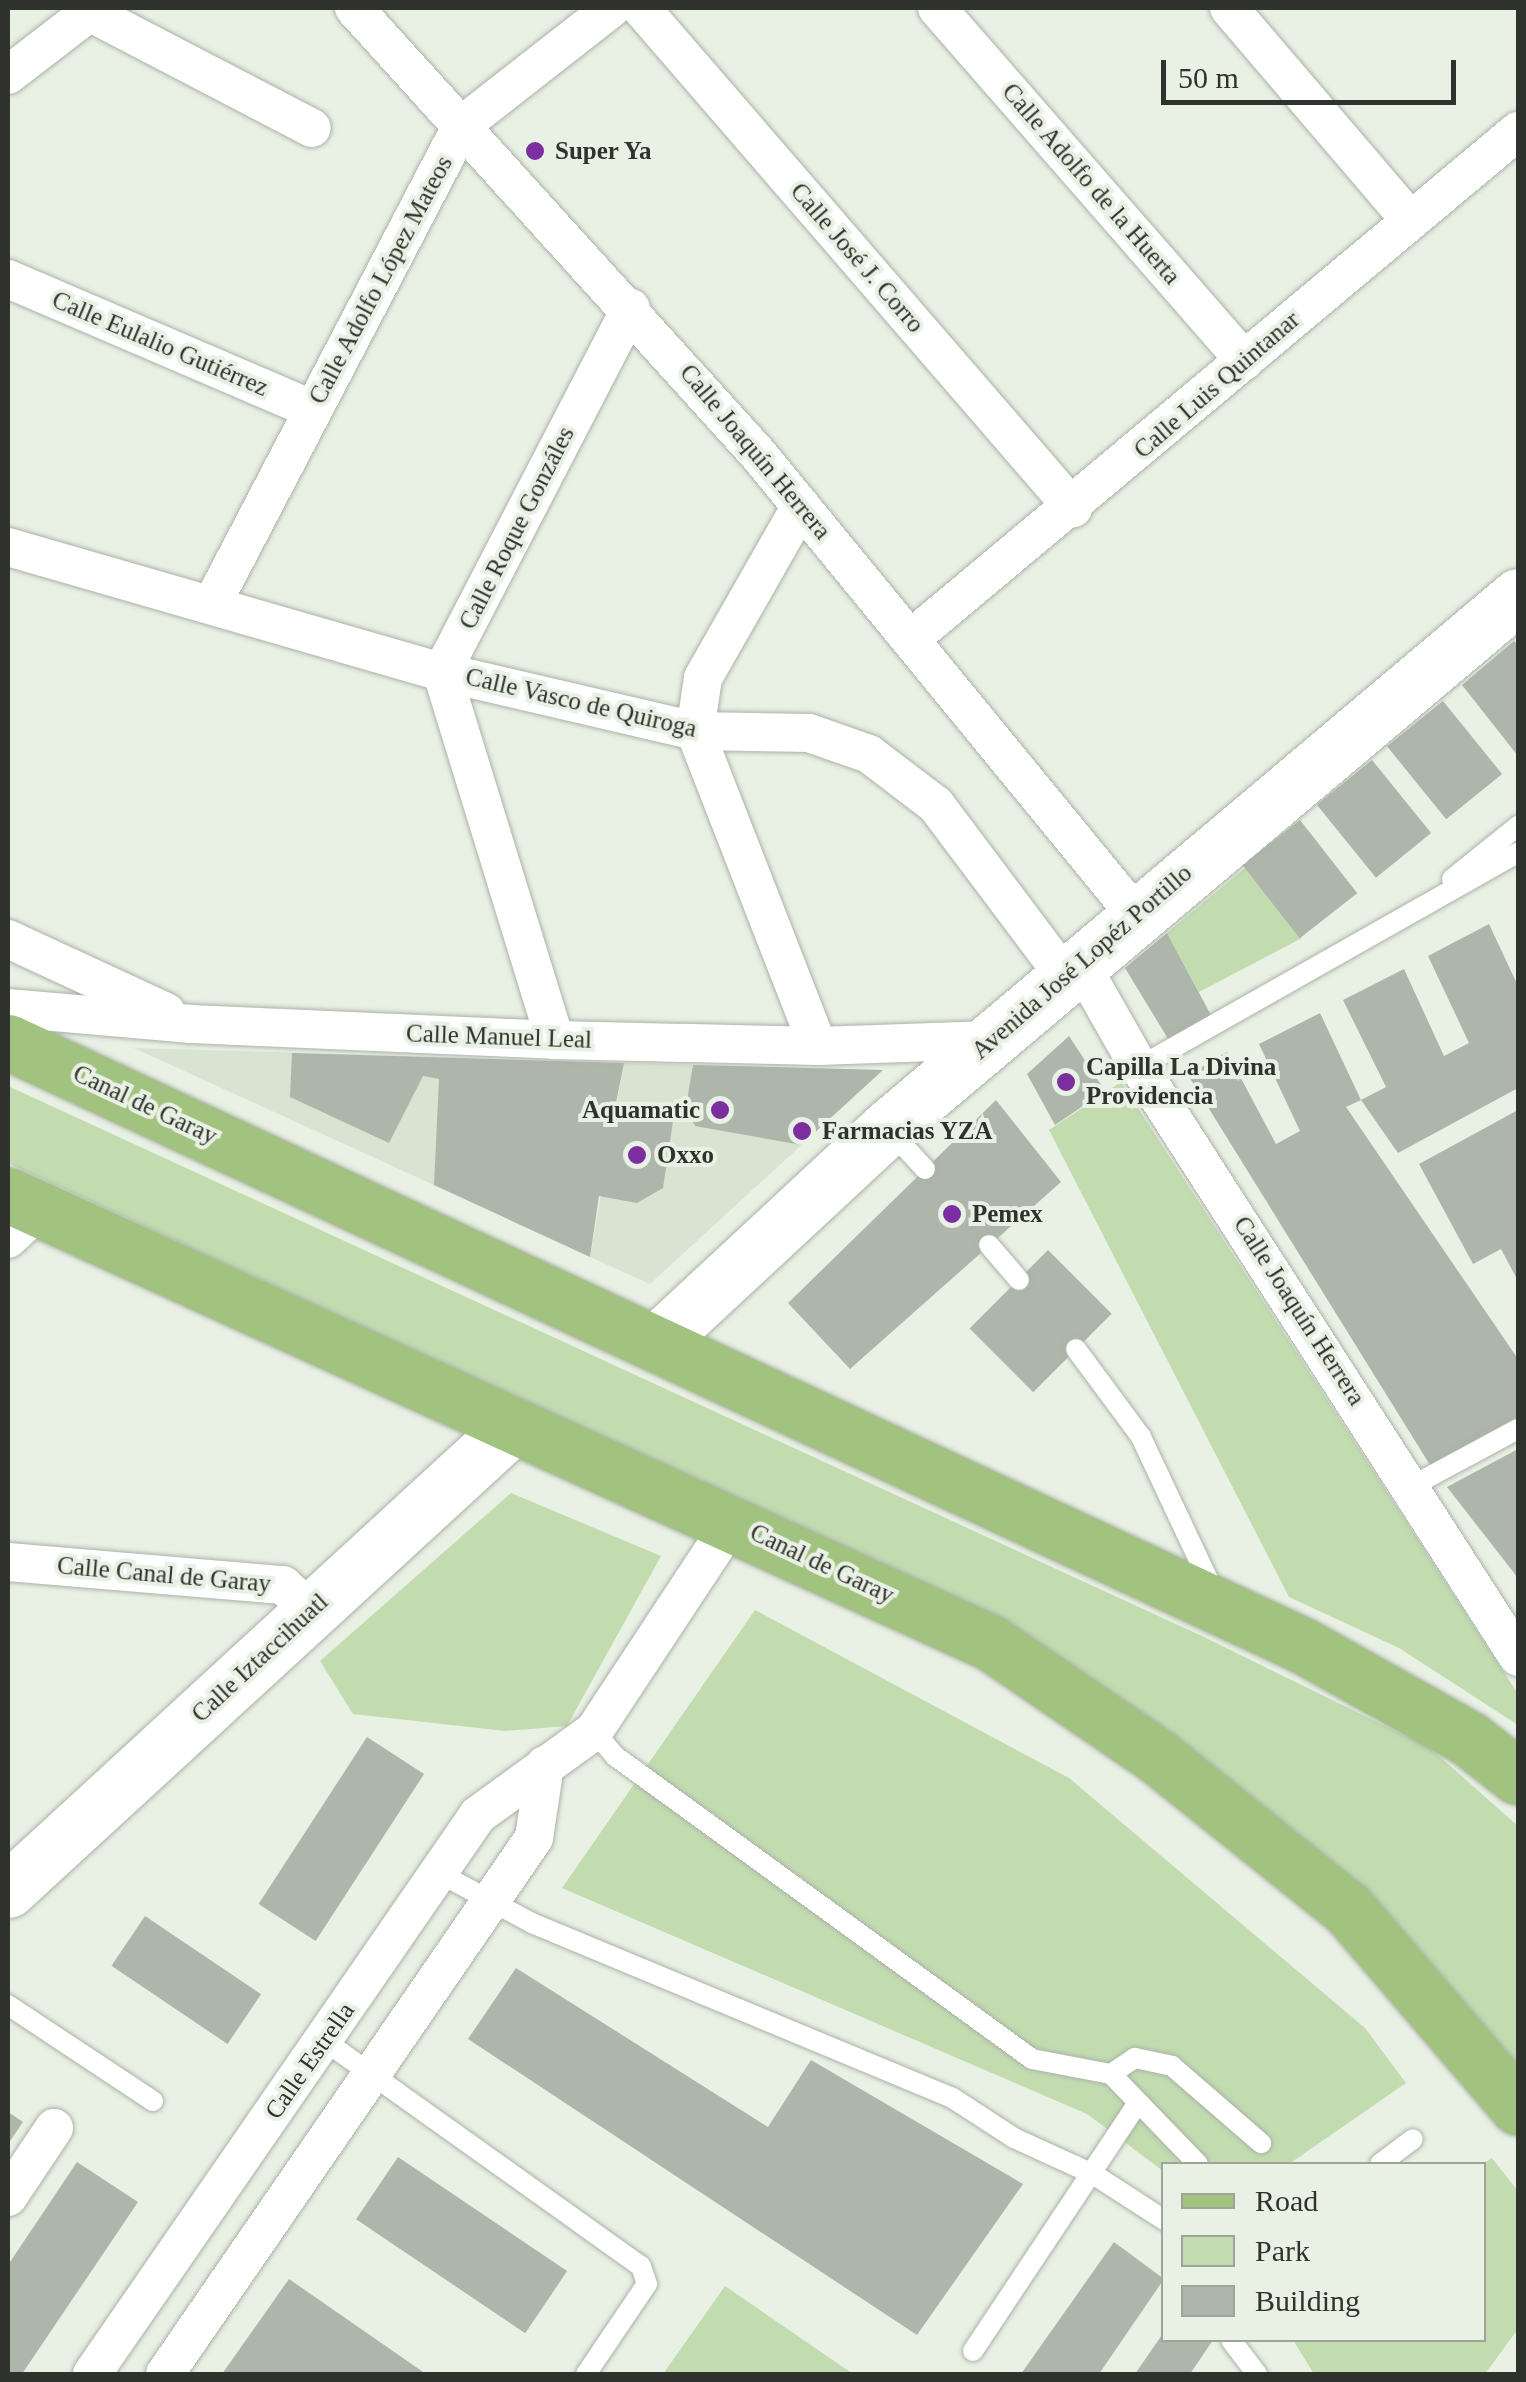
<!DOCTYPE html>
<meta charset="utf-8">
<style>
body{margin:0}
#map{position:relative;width:1526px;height:2382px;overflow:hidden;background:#e9f0e4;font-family:"Times New Roman",serif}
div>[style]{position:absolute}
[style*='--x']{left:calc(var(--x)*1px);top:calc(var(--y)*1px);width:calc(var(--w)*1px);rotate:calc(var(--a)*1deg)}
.built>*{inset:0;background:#d9e3d1}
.green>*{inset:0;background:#c2dcb0}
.building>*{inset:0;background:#aeb5aa;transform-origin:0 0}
.roads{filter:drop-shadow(0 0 2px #abb2a7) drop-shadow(0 0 2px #abb2a7)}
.lane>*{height:20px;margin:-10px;padding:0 10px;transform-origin:10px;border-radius:10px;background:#fff}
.street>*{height:38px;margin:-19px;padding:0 19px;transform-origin:19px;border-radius:19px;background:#fff}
.secondary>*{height:55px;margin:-27.5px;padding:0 27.5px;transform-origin:27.5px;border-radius:27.5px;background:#fff}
.primary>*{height:55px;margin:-27.5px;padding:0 27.5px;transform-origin:27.5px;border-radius:27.5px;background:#a1c37f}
.dots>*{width:28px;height:28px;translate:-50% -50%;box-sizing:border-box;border:5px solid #e9f0e4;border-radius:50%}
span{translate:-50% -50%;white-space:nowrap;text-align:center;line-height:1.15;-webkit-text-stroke:8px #e9f0e4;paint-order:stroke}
.poi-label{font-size:25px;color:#2f322d;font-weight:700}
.left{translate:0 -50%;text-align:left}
.right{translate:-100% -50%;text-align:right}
.street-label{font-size:25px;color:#2f322d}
.frame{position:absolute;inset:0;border:10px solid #2f322d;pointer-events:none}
.legend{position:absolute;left:1161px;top:2162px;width:325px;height:180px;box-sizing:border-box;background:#e9f0e4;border:2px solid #9fa49b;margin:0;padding:12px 18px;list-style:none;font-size:30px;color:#2f322d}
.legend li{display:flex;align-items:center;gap:20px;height:50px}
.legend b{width:50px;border:2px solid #9fa49b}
.scale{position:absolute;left:1161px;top:60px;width:295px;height:45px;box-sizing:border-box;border:5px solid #2f322d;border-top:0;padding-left:12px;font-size:30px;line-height:35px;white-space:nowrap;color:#2f322d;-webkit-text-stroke:8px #e9f0e4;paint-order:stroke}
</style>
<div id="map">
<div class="built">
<i style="clip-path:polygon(134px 1048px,475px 1058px,472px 1202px,434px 1185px)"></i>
<i style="clip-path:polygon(624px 1063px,883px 1070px,650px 1284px,590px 1257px)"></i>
</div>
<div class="green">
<i style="clip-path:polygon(1245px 868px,1302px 938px,1199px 992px,1167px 933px)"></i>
<i style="clip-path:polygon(1121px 1082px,1518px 1694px,1518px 1725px,1399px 1648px,1289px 1597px,1049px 1130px)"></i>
<i style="clip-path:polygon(8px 1086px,1204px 1637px,1430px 1748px,1518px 1826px,1518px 2072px,1312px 1852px,1109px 1691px,963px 1605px,8px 1163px)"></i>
<i style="clip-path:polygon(511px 1493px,661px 1556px,567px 1726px,505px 1731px,353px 1714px,320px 1661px)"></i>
<i style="clip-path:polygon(755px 1610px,1069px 1778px,1365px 2028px,1406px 2083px,1289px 2164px,1164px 2164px,1163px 2171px,1087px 2114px,562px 1888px)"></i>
<i style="clip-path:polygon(1492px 2158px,1518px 2191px,1518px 2329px,1485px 2374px,1314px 2374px,1293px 2340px,1484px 2340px,1483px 2164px)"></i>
<i style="clip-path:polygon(725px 2286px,853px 2374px,663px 2374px)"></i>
</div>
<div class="building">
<i style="clip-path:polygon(1514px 641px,1518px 645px,1518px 756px,1462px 685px)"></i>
<i style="left:1443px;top:701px;width:94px;height:72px;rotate:51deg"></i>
<i style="left:1372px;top:760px;width:94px;height:71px;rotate:51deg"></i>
<i style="left:1300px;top:820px;width:93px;height:73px;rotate:52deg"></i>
<i style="clip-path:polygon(1489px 924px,1518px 986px,1518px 1088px,1398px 1153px,1361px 1100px,1386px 1087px,1343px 1000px,1404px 969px,1444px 1056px,1469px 1043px,1428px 956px)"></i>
<i style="clip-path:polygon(1167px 933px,1212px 1017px,1170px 1042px,1125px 968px)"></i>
<i style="clip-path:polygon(1320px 1013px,1361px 1100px,1346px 1107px,1518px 1359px,1518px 1417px,1430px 1465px,1188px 1075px,1227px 1052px,1276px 1144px,1300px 1131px,1259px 1044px)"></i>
<i style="clip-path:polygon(1069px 1036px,1105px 1091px,1055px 1125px,1027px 1074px)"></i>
<i style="clip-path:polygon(292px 1053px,624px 1063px,614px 1113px,673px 1121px,663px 1188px,637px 1203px,599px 1196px,590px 1257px,434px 1185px,439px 1079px,423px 1076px,389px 1143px,290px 1097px)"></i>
<i style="clip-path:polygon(693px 1065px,883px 1070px,801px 1145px,695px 1126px,686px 1106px)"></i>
<i style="clip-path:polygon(996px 1100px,1061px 1182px,850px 1369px,788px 1303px)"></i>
<i style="clip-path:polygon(1518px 1110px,1518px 1281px,1501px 1249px,1473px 1264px,1419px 1164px)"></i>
<i style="left:1048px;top:1250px;width:90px;height:111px;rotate:45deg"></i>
<i style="clip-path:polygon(1518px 1449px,1518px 1578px,1447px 1487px)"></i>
<i style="left:367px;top:1737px;width:68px;height:199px;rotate:33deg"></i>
<i style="left:145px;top:1916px;width:140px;height:60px;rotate:34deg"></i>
<i style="clip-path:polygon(516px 1968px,768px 2127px,811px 2060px,1023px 2184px,917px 2335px,468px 2039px)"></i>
<i style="clip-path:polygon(8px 2112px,23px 2122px,8px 2144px)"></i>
<i style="left:398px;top:2157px;width:204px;height:75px;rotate:34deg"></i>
<i style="clip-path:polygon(77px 2162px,138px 2202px,22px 2374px,8px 2374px,8px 2265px)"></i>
<i style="clip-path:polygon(1114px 2242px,1164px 2279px,1099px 2374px,1021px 2374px)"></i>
<i style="clip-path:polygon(289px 2279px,426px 2374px,222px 2374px)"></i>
<i style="clip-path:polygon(1164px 2332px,1164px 2340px,1213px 2340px,1190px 2374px,1135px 2374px)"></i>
</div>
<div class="roads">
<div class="lane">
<i style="--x:1452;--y:879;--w:85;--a:-38.8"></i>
<i style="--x:1139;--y:1067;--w:435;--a:-29.5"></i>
<i style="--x:889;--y:1130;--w:53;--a:47.3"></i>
<i style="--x:989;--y:1245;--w:46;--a:49.4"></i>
<i style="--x:1076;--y:1349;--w:109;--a:53.5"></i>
<i style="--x:1141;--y:1437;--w:174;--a:64.8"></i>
<i style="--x:1412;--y:1486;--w:120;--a:-28.3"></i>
<i style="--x:594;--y:1731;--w:33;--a:50"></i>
<i style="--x:615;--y:1756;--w:515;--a:36"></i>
<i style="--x:1032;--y:2059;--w:80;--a:10.8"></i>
<i style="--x:1111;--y:2074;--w:125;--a:46"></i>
<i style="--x:439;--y:1873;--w:106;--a:28.3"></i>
<i style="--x:532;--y:1923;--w:454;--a:22.6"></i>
<i style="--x:951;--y:2097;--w:75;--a:33.1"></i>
<i style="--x:1014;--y:2138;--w:87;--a:24.5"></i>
<i style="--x:1093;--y:2174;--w:85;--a:32.9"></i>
<i style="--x:8;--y:2005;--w:174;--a:33.5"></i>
<i style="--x:325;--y:2041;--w:388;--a:35.5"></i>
<i style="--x:641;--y:2266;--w:19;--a:72"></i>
<i style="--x:647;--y:2284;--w:109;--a:124.1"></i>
<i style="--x:1111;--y:2074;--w:29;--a:-34"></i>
<i style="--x:1135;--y:2058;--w:38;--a:12"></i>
<i style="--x:1172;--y:2066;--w:118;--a:40.9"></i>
<i style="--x:1380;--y:2164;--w:41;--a:-37.1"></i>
<i style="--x:1231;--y:2340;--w:43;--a:52.6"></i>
<i style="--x:973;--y:2351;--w:298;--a:-56.4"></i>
</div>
<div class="street">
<i style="--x:354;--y:8;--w:602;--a:47.83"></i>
<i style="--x:758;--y:454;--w:595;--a:50.66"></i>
<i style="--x:641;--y:8;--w:661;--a:49.17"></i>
<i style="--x:937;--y:8;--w:468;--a:48.9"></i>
<i style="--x:1229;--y:8;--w:279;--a:49.5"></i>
<i style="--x:89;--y:12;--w:251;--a:27.5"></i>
<i style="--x:8;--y:75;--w:110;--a:-37.6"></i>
<i style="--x:8;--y:279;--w:332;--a:23.2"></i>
<i style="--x:801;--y:506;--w:198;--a:119.7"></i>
<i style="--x:703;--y:678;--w:54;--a:98.6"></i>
<i style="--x:695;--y:731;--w:338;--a:68.7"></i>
<i style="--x:8;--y:547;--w:452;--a:16.1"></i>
<i style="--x:442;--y:672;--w:260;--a:13.1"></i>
<i style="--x:695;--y:731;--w:114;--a:1"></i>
<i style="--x:809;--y:733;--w:64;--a:19.3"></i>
<i style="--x:869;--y:754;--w:84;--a:37.3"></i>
<i style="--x:936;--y:805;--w:215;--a:53.1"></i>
<i style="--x:212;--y:604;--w:540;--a:-62.44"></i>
<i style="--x:462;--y:125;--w:190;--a:-38"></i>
<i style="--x:913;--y:637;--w:789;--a:-39.91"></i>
<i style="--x:8;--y:939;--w:174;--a:24.8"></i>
<i style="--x:1081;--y:965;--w:117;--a:60.4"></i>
<i style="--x:1139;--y:1067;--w:701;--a:57.28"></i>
<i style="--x:8;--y:1008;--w:184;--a:5"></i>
<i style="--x:191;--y:1024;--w:364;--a:2.5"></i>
<i style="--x:555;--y:1040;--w:263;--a:1.3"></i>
<i style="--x:818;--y:1046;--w:173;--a:-2"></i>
<i style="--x:555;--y:1040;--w:385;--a:-107.1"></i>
<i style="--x:442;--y:672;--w:410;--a:-62.6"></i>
<i style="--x:8;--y:1239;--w:42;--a:-43.1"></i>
<i style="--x:8;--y:1562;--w:276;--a:4.8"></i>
<i style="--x:283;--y:1585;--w:38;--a:43"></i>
<i style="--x:8;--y:2197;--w:83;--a:-56.3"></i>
<i style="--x:92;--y:2374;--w:679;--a:-55.37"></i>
<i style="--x:478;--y:1815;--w:143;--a:-35.9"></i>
<i style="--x:594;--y:1731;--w:250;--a:-56.6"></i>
<i style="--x:165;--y:2374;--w:651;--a:-55.46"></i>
<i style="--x:534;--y:1838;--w:74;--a:-81.4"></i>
</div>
<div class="secondary">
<i style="--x:657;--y:1342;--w:314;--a:-42.9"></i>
<i style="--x:887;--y:1128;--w:825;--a:-40.13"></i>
<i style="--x:8;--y:1890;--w:684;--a:-42.57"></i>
</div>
<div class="primary">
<i style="--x:8;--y:1042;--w:1428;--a:24.99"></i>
<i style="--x:1302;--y:1645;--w:190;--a:29.3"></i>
<i style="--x:1468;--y:1738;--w:63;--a:38"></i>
<i style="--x:8;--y:1195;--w:1080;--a:24.5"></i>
<i style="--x:991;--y:1643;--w:202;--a:34.3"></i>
<i style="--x:1158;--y:1757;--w:243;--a:38.7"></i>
<i style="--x:1348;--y:1909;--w:261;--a:49.4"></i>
</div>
</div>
<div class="dots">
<i style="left:535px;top:151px;background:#7a2e9f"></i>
<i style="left:1066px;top:1082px;background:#7a2e9f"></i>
<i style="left:720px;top:1110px;background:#7a2e9f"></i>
<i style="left:802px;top:1131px;background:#7a2e9f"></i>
<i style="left:637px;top:1155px;background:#7a2e9f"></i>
<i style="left:952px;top:1214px;background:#7a2e9f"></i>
</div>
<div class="poi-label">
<span class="left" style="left:555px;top:151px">Super Ya</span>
<span class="left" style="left:1086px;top:1082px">Capilla La Divina<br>Providencia</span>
<span class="right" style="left:700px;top:1110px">Aquamatic</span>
<span class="left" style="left:822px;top:1131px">Farmacias YZA</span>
<span class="left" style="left:657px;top:1155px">Oxxo</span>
<span class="left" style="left:972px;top:1214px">Pemex</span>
</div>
<div class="street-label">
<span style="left:1091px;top:184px;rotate:49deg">Calle Adolfo de la Huerta</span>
<span style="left:857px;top:258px;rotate:49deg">Calle José J. Corro</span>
<span style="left:381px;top:280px;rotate:-62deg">Calle Adolfo López Mateos</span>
<span style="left:160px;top:344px;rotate:23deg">Calle Eulalio Gutiérrez</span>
<span style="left:1217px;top:385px;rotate:-41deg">Calle Luis Quintanar</span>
<span style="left:755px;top:452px;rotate:50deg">Calle Joaquín Herrera</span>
<span style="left:517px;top:528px;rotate:-63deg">Calle Roque Gonzáles</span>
<span style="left:581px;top:703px;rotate:13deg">Calle Vasco de Quiroga</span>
<span style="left:1082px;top:962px;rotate:-41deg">Avenida José Lopéz Portillo</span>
<span style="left:499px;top:1037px;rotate:2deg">Calle Manuel Leal</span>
<span style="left:145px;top:1105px;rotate:25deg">Canal de Garay</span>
<span style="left:1299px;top:1311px;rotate:57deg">Calle Joaquín Herrera</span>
<span style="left:822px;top:1564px;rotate:25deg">Canal de Garay</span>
<span style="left:164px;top:1575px;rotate:5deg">Calle Canal de Garay</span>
<span style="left:260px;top:1658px;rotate:-43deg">Calle Iztaccihuatl</span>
<span style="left:310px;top:2061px;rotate:-55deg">Calle Estrella</span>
</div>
<div class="frame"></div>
<ul class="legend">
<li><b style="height:12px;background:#a1c37f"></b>Road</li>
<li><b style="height:28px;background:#c2dcb0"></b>Park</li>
<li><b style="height:28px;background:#aeb5aa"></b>Building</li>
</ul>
<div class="scale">50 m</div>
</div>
